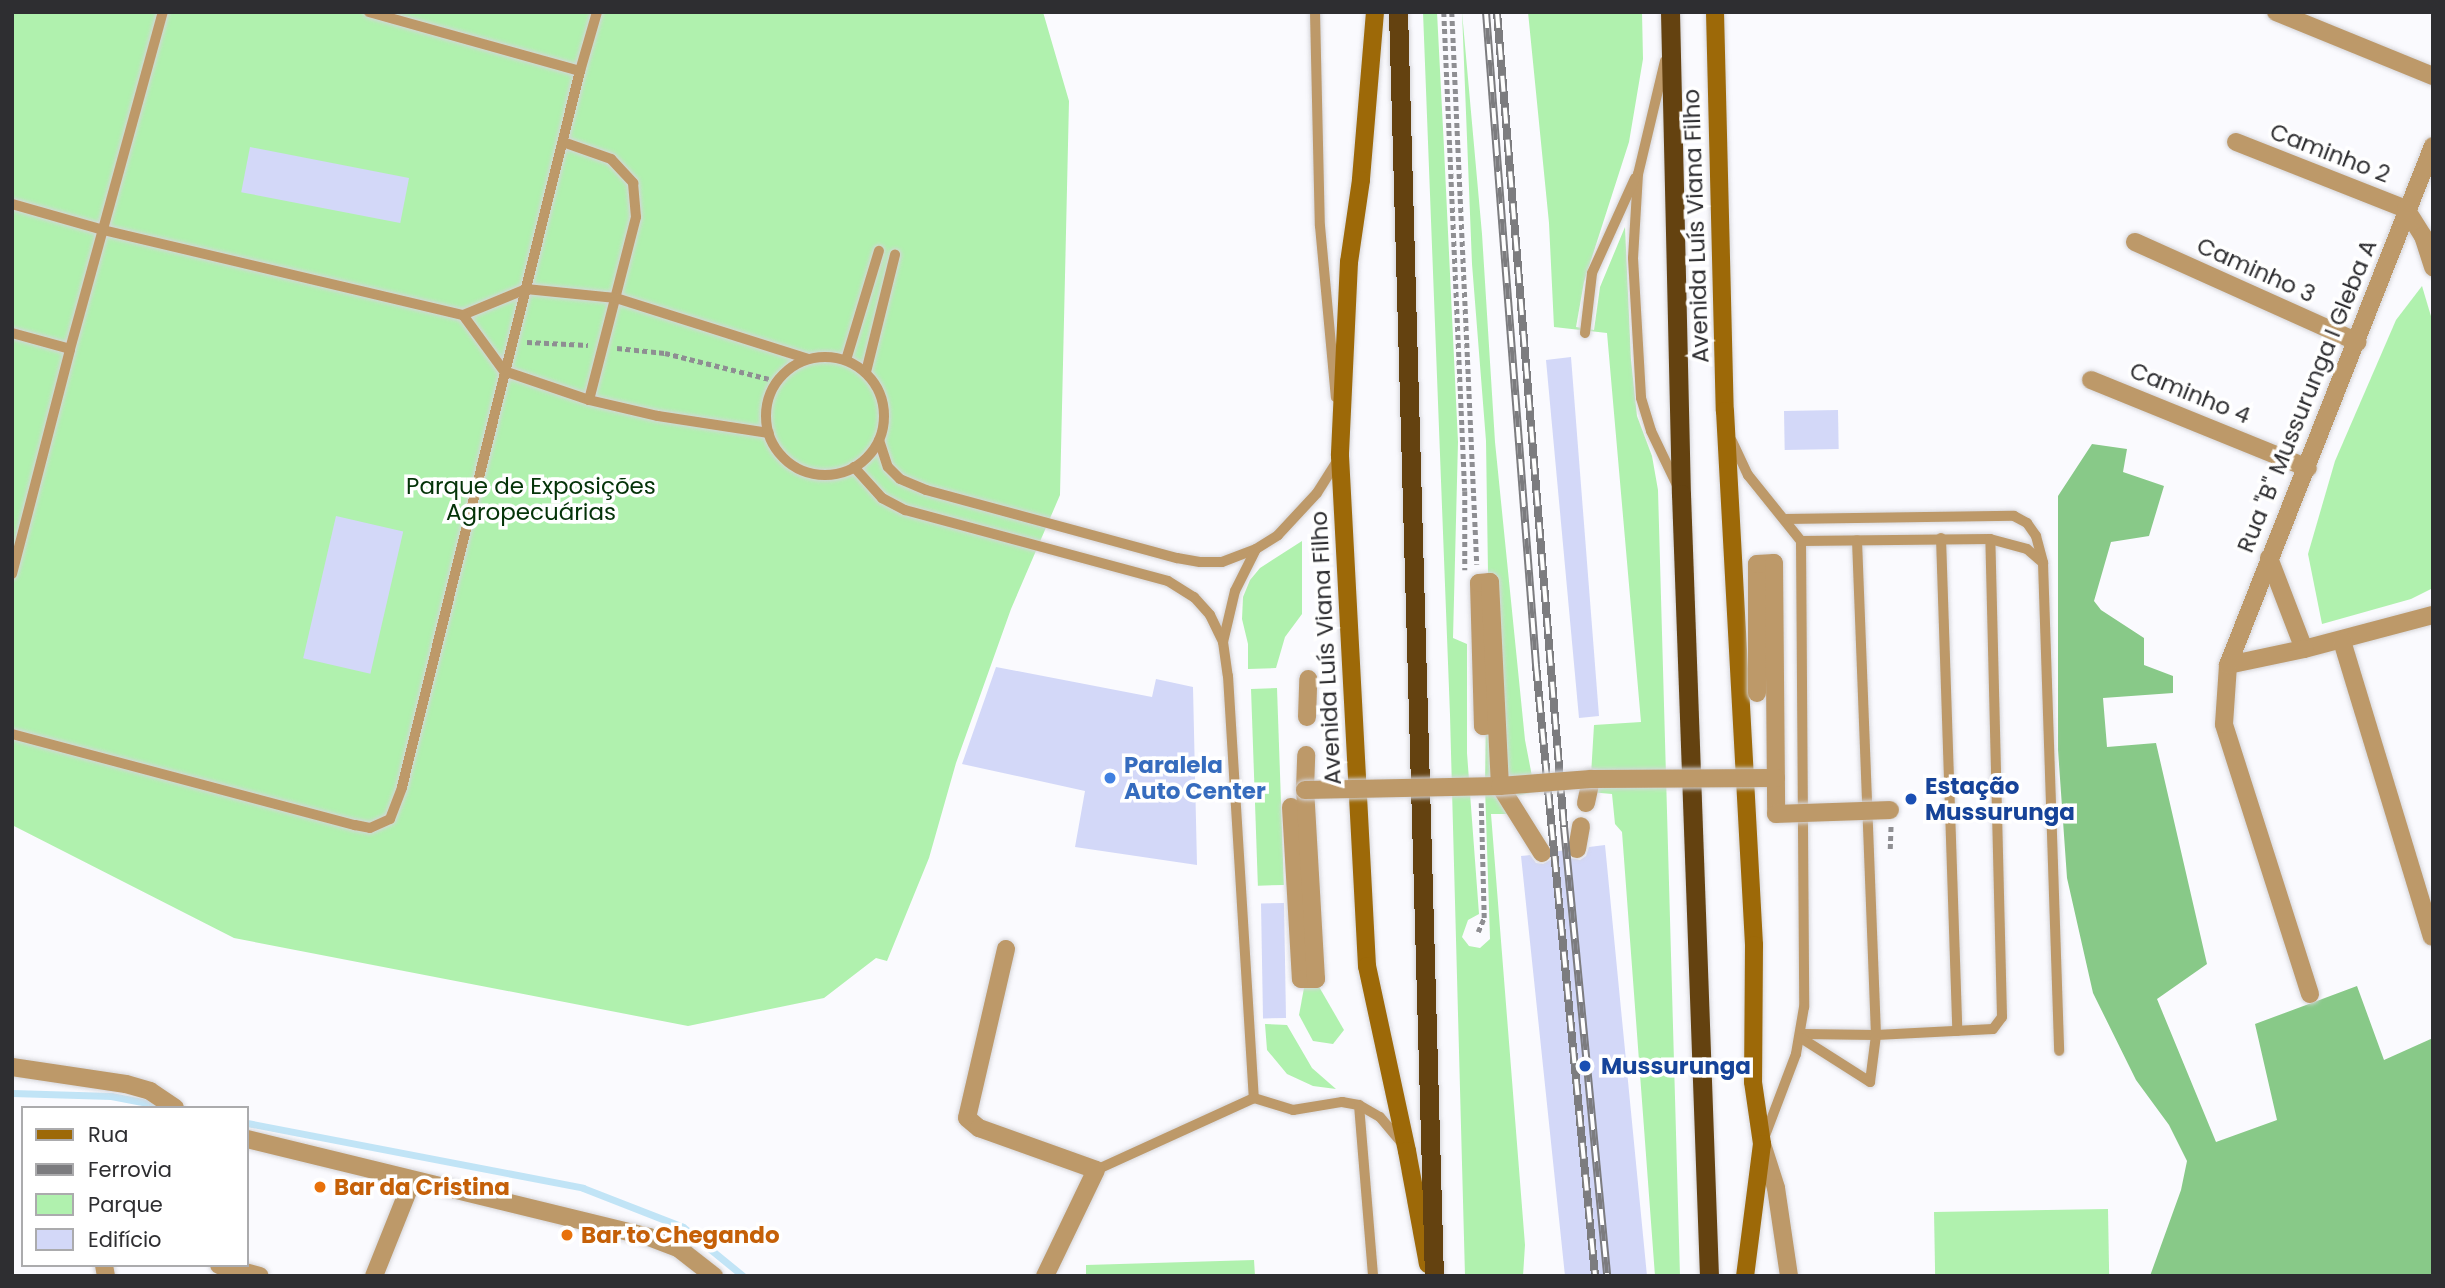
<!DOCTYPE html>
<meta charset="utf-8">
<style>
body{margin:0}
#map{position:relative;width:2445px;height:1288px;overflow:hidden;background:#fafafe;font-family:Poppins,sans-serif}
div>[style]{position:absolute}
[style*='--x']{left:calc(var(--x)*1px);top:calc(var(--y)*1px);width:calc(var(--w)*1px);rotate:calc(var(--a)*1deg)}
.green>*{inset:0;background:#b0f1ae;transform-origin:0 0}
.forest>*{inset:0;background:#88c988}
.stream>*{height:7px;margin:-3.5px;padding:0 3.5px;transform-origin:3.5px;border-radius:3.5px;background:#c1e4f6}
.building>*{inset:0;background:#d3d8f8;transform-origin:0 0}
.path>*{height:4.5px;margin-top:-2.25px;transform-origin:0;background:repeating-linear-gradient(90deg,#8e8e92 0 5px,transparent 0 8.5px)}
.roads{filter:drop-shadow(0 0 2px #d5d5d9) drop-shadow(0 0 2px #d5d5d9)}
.service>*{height:10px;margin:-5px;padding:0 5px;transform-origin:5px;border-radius:5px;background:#bd9969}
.service>.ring{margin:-5px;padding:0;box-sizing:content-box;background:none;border:10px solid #bd9969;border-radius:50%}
.pedestrian>*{height:18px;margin:-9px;padding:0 9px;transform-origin:9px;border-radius:9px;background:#bd9969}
.minor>*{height:18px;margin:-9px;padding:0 9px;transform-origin:9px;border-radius:9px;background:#bd9969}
.secondary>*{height:18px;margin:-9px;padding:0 9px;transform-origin:9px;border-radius:9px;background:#9d6908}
.trunk>*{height:19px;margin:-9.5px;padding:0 9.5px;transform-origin:9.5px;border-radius:9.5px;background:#644210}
.rail>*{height:8px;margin-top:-4px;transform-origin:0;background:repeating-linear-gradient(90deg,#fff 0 16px,#7c7c7f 0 32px);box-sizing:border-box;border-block:2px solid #7c7c7f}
.bridges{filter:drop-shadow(0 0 2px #d5d5d9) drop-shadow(0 0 2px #d5d5d9)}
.pedestrian-bridge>*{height:18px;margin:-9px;padding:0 9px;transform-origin:9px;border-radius:9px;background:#bd9969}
.dots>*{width:19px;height:19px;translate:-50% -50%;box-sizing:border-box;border:4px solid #fff;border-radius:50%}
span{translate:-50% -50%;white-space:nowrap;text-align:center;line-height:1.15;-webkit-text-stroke:7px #fff;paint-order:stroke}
.street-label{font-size:23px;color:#2e2e31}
.park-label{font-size:23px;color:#043308}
.shop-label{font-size:23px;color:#366cbe;font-weight:700}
.left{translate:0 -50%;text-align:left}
.transit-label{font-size:23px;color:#164399;font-weight:700}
.food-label{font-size:23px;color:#c56008;font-weight:700}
.frame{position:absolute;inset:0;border:14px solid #2e2e31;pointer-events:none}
.legend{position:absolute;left:21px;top:1106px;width:228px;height:161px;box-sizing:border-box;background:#fff;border:2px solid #ababad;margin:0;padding:9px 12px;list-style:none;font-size:21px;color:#2e2e31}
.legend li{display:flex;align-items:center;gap:14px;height:35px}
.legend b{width:35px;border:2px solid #ababad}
</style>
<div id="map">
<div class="green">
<i style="clip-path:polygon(12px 12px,1043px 12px,1069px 101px,1060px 495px,1011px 609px,956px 763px,929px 858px,887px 961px,876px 958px,824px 998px,688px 1026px,234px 938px,12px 825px)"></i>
<i style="clip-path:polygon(1423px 12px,1437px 12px,1444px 148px,1458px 442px,1453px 638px,1467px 644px,1467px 753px,1479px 914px,1468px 920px,1462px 937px,1469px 946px,1480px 948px,1490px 939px,1485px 787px,1488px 573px,1486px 441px,1472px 264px,1462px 12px,1482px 234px,1495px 442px,1525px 740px,1535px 792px,1506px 798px,1507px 814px,1491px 814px,1525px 1245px,1523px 1276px,1465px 1276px,1450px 715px)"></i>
<i style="clip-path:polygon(1528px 12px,1642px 12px,1643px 59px,1629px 142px,1584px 282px,1576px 327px,1594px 330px,1600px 287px,1625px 227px,1631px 360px,1637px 416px,1652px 456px,1658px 490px,1680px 1276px,1655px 1276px,1622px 832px,1615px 824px,1612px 794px,1590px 792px,1594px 725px,1641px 722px,1607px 333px,1554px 327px,1549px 223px)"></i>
<i style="clip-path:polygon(2422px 286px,2433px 323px,2433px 588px,2411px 599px,2322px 624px,2308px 554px,2335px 461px,2396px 320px)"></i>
<i style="clip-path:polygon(1302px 541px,1302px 614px,1285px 637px,1276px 668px,1248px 669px,1248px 644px,1242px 619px,1243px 597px,1250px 580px,1260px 568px)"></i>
<i style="left:1277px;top:688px;width:197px;height:26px;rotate:88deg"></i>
<i style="clip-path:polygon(1318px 985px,1344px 1030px,1333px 1044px,1313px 1041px,1299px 1015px,1304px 988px)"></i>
<i style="clip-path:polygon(1265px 1024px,1287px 1025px,1312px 1068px,1336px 1089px,1313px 1086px,1287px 1074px,1267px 1050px)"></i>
<i style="left:2108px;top:1209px;width:67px;height:174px;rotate:89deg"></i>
<i style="clip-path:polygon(1254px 1260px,1255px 1276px,1086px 1276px,1086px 1265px)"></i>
</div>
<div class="forest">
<i style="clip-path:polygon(2092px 444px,2127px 449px,2123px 472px,2164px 486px,2149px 536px,2111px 542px,2094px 601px,2101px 610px,2144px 638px,2144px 665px,2173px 676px,2173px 693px,2103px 698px,2107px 747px,2156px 743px,2207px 964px,2157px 999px,2216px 1142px,2277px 1120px,2255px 1024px,2357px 986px,2384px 1060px,2433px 1038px,2433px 1276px,2150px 1276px,2181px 1190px,2187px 1161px,2169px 1125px,2136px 1080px,2093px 993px,2067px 878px,2058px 750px,2058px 496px)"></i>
</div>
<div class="stream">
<i style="--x:12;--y:1093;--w:99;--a:1.7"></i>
<i style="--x:111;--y:1096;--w:53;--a:10.9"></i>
<i style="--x:247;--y:1123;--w:342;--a:10.9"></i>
<i style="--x:583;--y:1188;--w:107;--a:21.3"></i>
<i style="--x:683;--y:1227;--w:77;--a:39.2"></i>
</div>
<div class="building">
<i style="left:250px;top:147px;width:162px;height:46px;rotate:11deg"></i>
<i style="clip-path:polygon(1571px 357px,1599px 716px,1579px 718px,1546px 360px)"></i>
<i style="left:1838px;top:410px;width:39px;height:54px;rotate:89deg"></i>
<i style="left:336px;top:516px;width:69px;height:146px;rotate:13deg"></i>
<i style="clip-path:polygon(996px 667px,1152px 697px,1156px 679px,1193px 687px,1197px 865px,1075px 847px,1085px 791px,962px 764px)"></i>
<i style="clip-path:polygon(1605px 845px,1647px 1276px,1565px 1276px,1521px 856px,1530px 855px,1536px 863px,1543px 864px,1552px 859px,1553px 852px,1566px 850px,1570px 858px,1580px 860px,1586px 856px,1589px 847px)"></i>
<i style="left:1284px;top:903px;width:115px;height:23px;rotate:89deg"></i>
</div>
<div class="path">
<i style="--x:1444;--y:12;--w:479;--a:87.5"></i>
<i style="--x:1465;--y:491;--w:79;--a:90"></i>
<i style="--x:1452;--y:12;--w:553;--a:87.41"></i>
<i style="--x:527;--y:342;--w:61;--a:2.8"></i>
<i style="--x:617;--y:348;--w:48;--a:5.9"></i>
<i style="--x:665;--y:353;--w:115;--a:14"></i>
<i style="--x:1890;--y:849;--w:23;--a:-88"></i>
<i style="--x:1478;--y:932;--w:15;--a:-67"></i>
<i style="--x:1484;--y:918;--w:115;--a:-91.5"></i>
</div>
<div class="roads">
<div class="service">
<i style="--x:1315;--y:12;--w:214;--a:88.7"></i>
<i style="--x:1320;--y:226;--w:172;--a:84.7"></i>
<i style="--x:1665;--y:61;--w:116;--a:103.4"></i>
<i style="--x:1638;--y:174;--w:84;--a:93.4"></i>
<i style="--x:1633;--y:258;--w:140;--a:86.7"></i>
<i style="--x:1641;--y:398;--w:34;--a:73"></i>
<i style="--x:1651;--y:431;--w:60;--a:64.3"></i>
<i style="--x:580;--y:71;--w:61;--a:-73.9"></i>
<i style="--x:563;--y:142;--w:51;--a:19.5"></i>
<i style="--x:611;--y:159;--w:33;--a:47"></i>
<i style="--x:633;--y:183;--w:34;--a:85"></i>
<i style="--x:636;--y:217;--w:189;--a:104.4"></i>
<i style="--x:12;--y:204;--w:95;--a:15.9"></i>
<i style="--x:103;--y:230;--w:370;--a:13.3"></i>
<i style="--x:463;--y:315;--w:68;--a:-22.4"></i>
<i style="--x:526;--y:289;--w:90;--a:5.7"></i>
<i style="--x:616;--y:298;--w:201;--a:17.6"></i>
<i style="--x:463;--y:315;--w:69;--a:53.8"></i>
<i style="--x:504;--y:371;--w:90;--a:18.8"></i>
<i style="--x:589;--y:400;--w:71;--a:13.1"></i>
<i style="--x:658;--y:416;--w:112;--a:8.7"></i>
<i style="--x:12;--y:333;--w:60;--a:15.4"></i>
<i style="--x:1585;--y:333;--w:60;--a:-83.3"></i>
<i style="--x:1592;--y:273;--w:104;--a:-65.6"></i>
<i class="ring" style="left:766px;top:357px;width:108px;height:108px"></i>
<i style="--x:846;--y:360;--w:114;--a:-73.2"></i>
<i style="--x:866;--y:372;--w:121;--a:-76.1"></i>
<i style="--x:879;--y:440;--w:28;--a:72"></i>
<i style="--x:888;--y:467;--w:17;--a:45"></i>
<i style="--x:900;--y:479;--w:28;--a:23"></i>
<i style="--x:926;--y:490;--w:260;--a:15.2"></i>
<i style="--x:1177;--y:558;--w:23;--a:10"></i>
<i style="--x:1200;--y:562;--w:22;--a:0"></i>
<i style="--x:1222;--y:562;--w:36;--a:-21"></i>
<i style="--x:1256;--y:549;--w:26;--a:-32"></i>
<i style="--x:1278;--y:535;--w:57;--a:-47.1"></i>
<i style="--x:1317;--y:493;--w:41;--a:-57.8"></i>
<i style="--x:1732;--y:441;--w:38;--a:65"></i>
<i style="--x:1748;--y:475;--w:85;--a:51.2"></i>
<i style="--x:1801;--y:541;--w:466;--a:89.6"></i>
<i style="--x:1804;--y:1007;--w:48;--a:99.7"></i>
<i style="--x:1796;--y:1054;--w:93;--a:110.8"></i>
<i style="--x:854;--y:467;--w:42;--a:47.9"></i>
<i style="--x:882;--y:498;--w:26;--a:28"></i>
<i style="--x:905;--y:510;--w:272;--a:15.1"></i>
<i style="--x:1168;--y:581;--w:31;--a:32"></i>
<i style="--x:1194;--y:597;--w:24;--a:48"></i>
<i style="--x:1210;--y:615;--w:30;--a:64"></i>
<i style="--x:1223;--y:642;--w:34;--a:82"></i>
<i style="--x:1228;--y:676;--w:423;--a:86.5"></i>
<i style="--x:1785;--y:519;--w:229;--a:-0.8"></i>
<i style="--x:2014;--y:516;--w:15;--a:28"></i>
<i style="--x:2027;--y:523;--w:16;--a:55"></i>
<i style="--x:2036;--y:536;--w:28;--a:75"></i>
<i style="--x:1941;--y:538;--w:493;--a:88.1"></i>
<i style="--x:1801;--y:541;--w:189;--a:-0.6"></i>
<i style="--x:1990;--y:539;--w:38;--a:15"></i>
<i style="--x:2027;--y:549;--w:21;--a:41"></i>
<i style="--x:2043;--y:563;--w:488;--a:88.1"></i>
<i style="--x:12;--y:574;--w:232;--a:-75.5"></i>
<i style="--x:70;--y:349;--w:350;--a:-74.6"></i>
<i style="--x:1223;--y:642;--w:52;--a:-76.8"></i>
<i style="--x:1235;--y:591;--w:47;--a:-63.4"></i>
<i style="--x:12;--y:734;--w:355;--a:14.9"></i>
<i style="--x:355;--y:825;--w:15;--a:11"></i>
<i style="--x:370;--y:828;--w:22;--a:-24"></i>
<i style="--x:390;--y:819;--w:34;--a:-69"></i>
<i style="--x:402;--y:787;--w:738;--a:-76.04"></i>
<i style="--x:580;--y:71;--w:219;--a:-164.4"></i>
<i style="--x:1802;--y:1034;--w:74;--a:0.8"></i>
<i style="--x:1876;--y:1035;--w:117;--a:-2.9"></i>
<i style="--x:1993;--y:1029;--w:15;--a:-53"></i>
<i style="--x:2002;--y:1017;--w:478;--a:-91.4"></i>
<i style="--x:1801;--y:1038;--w:82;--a:32.5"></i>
<i style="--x:1870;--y:1082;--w:47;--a:-82.7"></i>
<i style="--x:1876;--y:1035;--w:495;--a:-92.2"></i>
<i style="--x:1359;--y:1105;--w:172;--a:85.3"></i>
<i style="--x:1096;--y:1170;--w:174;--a:-24.5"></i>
<i style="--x:1254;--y:1098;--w:41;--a:17.1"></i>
<i style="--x:1293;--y:1110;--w:50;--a:-9.3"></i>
<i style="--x:1342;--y:1102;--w:17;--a:10"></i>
<i style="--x:1359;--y:1105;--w:24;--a:30"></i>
<i style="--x:1380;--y:1117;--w:34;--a:50"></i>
</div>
<div class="pedestrian">
<i style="--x:1307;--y:717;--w:38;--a:-88"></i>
<i style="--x:1500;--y:786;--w:79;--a:57.9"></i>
<i style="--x:1586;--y:803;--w:25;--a:-78"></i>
<i style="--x:1291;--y:807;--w:172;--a:86.7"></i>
<i style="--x:1301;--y:979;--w:15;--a:0"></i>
<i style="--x:1316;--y:979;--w:189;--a:-93.3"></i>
<i style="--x:1305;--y:790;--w:35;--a:-88"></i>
<i style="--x:1577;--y:849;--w:23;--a:-80"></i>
</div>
<div class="minor">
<i style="--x:2276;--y:12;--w:170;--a:22.2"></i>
<i style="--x:2236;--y:142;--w:183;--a:21.5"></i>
<i style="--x:2406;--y:209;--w:32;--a:58"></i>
<i style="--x:2423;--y:236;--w:33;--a:72"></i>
<i style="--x:2135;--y:242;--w:244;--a:24.2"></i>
<i style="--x:2091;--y:380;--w:234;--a:22.1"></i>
<i style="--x:2269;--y:558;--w:97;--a:69"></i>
<i style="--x:2304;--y:649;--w:133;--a:-14.8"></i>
<i style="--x:2342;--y:641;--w:309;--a:73.1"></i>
<i style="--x:2228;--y:665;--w:78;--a:-11.9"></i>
<i style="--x:1006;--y:949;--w:173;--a:103"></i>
<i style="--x:967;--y:1118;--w:16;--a:40"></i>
<i style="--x:979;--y:1128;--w:124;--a:19.7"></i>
<i style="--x:1096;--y:1170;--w:118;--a:115.7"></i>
<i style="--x:2310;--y:994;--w:283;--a:-107.7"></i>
<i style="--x:2224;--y:724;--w:59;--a:-86.1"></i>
<i style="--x:2228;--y:665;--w:558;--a:-68.45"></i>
<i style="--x:12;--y:1067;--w:115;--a:8.5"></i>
<i style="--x:126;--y:1084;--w:25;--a:16"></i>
<i style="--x:150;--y:1091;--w:30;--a:34"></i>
<i style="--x:247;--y:1139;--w:414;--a:13.7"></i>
<i style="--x:649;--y:1237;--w:31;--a:21"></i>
<i style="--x:678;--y:1248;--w:46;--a:37.9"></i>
<i style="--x:1762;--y:1144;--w:46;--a:72.3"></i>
<i style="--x:1776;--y:1188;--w:89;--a:81.6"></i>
<i style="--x:104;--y:1265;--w:11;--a:80"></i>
<i style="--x:219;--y:1265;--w:42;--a:15"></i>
<i style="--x:374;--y:1276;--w:102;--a:-68.2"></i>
</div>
<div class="secondary">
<i style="--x:1375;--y:12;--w:169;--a:94.8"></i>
<i style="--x:1361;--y:180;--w:83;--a:98.3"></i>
<i style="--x:1349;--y:262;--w:194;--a:92.7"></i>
<i style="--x:1340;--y:456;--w:511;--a:86.97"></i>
<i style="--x:1367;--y:966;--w:189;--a:77.8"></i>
<i style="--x:1407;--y:1151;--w:115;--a:79.5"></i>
<i style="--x:1715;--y:12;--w:399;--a:88.6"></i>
<i style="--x:1725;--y:411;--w:535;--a:86.89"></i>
<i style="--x:1754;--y:945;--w:137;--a:90.4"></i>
<i style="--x:1753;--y:1082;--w:63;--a:81.7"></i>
<i style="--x:1762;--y:1144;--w:133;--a:97.3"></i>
</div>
<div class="trunk">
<i style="--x:1398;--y:12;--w:1265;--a:88.37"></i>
<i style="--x:1670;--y:12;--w:482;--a:88.7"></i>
<i style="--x:1681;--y:494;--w:783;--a:87.95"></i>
</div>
</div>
<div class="rail">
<i style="--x:1486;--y:12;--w:655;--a:85.62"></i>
<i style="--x:1536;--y:665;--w:614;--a:84.48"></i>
<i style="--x:1497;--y:12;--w:818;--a:85.3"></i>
<i style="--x:1564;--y:827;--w:451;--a:84.5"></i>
</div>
<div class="bridges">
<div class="pedestrian-bridge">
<i style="--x:1487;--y:632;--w:93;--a:87.5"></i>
<i style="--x:1491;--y:725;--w:8;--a:173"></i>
<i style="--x:1483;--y:726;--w:143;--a:-91.6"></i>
<i style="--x:1479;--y:583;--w:11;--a:-5"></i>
<i style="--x:1490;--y:582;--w:204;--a:87.2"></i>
<i style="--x:1757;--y:693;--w:129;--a:-90"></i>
<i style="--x:1757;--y:564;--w:17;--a:-3"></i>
<i style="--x:1774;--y:563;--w:251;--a:89.5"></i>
<i style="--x:1776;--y:814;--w:114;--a:-2"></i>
<i style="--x:1305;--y:790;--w:195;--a:-1.2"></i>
<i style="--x:1500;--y:786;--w:91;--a:-4.4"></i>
<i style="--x:1591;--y:779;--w:185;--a:-0.3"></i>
</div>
</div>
<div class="dots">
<i style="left:1110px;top:778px;background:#3f7fe0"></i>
<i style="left:1911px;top:799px;background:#1a4fb4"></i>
<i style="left:1585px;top:1066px;background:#1a4fb4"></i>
<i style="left:320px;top:1187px;background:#e8710a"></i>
<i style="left:567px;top:1235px;background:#e8710a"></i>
</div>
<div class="street-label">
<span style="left:2330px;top:153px;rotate:21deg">Caminho 2</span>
<span style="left:1696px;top:226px;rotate:-92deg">Avenida Luís Viana Filho</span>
<span style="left:2256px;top:270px;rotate:24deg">Caminho 3</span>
<span style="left:2190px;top:393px;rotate:22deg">Caminho 4</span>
<span style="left:2307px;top:396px;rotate:-68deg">Rua "B" Mussurunga I Gleba A</span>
<span style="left:1326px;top:648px;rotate:-93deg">Avenida Luís Viana Filho</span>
</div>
<div class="park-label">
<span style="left:531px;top:499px">Parque de Exposições<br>Agropecuárias</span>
</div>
<div class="shop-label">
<span class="left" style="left:1124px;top:778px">Paralela<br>Auto Center</span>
</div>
<div class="transit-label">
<span class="left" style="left:1925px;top:799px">Estação<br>Mussurunga</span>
<span class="left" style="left:1601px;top:1066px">Mussurunga</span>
</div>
<div class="food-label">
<span class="left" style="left:334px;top:1187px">Bar da Cristina</span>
<span class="left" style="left:581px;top:1235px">Bar to Chegando</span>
</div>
<div class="frame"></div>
<ul class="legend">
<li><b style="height:9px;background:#9d6908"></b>Rua</li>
<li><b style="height:9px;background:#7c7c7f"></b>Ferrovia</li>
<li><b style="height:19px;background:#b0f1ae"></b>Parque</li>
<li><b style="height:19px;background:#d3d8f8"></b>Edifício</li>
</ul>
</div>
